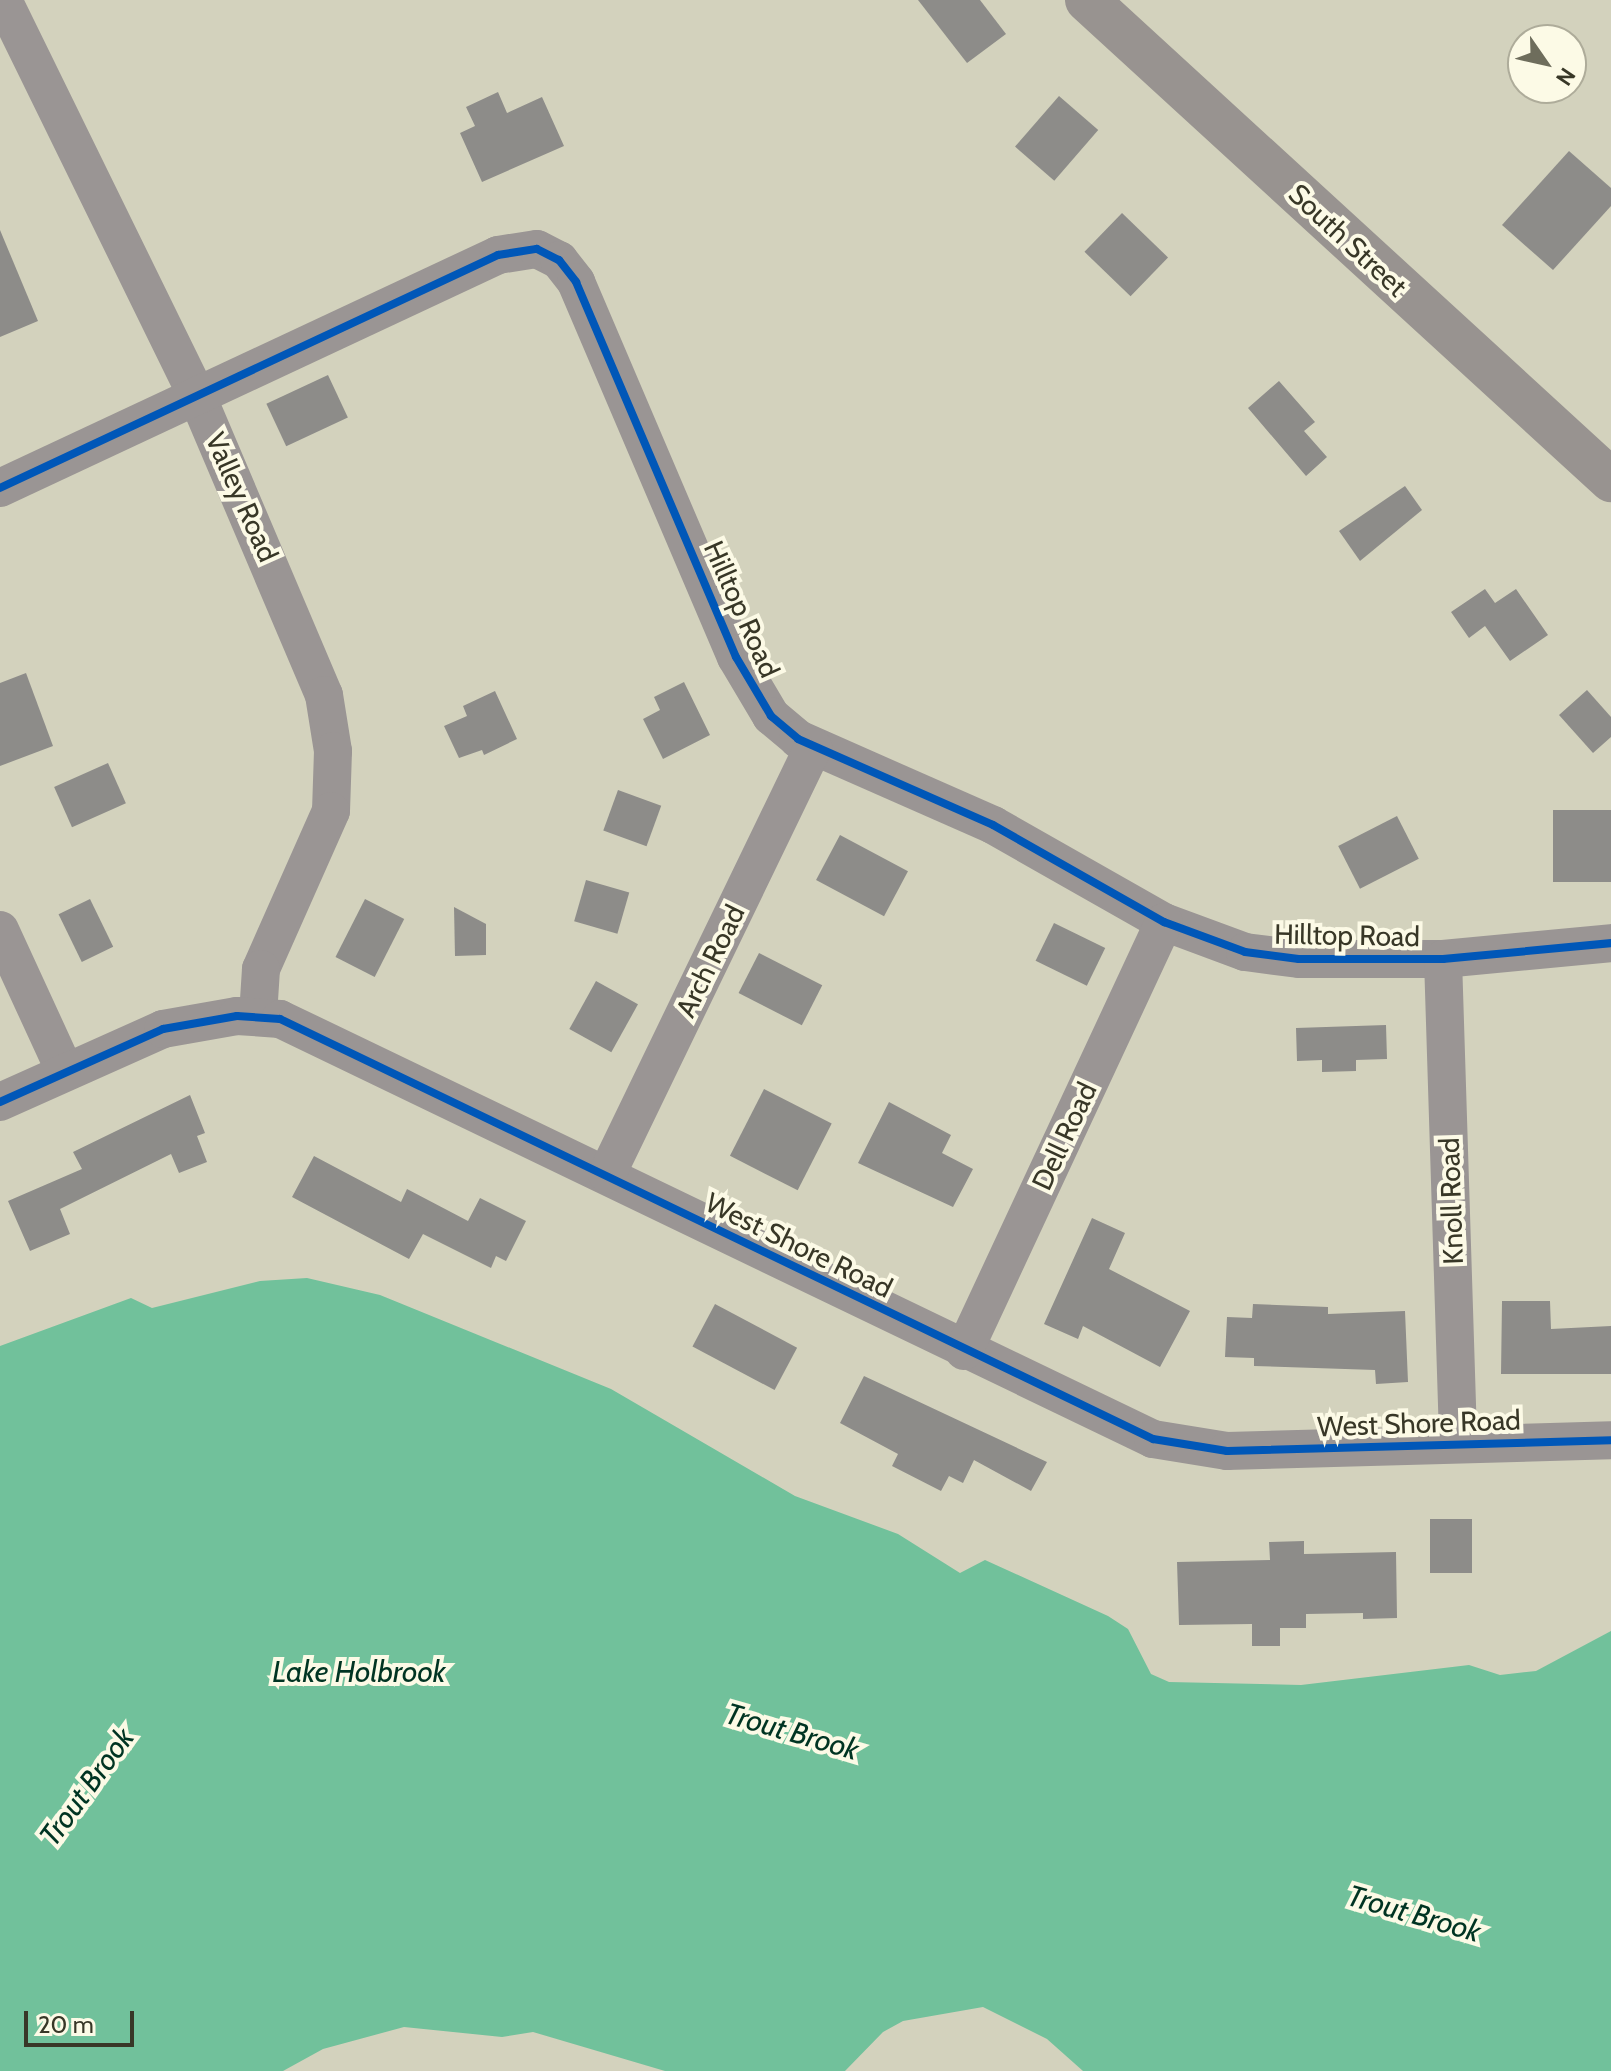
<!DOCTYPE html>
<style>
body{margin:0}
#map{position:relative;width:1611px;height:2071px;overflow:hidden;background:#d3d2bd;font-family:Cabin,sans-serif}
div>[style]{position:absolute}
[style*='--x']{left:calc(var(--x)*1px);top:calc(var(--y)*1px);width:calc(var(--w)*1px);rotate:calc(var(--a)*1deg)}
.water>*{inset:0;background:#71c19b}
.building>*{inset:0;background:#8d8c89;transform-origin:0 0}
.street>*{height:38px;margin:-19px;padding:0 19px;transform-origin:19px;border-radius:19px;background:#9a9594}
.secondary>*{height:44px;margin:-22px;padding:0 22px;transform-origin:22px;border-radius:22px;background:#989390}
.cycleway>*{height:8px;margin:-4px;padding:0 4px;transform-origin:4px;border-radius:4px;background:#0057b8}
span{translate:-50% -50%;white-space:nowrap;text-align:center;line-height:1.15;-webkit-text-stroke:8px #fcfae6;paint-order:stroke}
.street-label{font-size:28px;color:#383727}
.water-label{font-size:30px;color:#003422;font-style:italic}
.north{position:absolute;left:1507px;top:24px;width:80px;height:80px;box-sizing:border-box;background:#fcfae6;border:2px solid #aeac9a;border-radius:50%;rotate:124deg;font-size:22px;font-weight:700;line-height:32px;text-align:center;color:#383727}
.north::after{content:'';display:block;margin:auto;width:28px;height:36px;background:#6e6d5c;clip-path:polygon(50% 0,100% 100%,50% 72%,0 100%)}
.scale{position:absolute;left:24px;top:2011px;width:110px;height:36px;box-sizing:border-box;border:4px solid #383727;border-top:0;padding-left:10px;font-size:24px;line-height:28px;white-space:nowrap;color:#383727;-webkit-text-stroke:6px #fcfae6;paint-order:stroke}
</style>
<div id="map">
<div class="water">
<i style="clip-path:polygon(307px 1278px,380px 1295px,611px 1389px,795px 1496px,898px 1534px,960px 1573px,985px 1560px,1108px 1616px,1128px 1629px,1151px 1674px,1169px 1682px,1301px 1685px,1469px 1665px,1500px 1675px,1536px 1671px,1611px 1631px,1611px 2071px,1083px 2071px,1047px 2039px,983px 2007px,903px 2021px,883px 2032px,845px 2071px,665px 2071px,533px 2032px,502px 2037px,404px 2027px,323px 2049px,283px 2071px,0 2071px,0 1346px,131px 1298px,152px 1308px,260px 1281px)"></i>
</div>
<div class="building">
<i style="clip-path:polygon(918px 0,980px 0,1006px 34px,967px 63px)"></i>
<i style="clip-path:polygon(498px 92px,507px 113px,542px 97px,564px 146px,482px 182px,460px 133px,475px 126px,466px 107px)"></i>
<i style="left:1059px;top:96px;width:52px;height:67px;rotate:41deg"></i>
<i style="clip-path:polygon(1569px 151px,1611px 188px,1611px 206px,1553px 270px,1502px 225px)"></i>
<i style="left:1122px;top:213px;width:64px;height:54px;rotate:44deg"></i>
<i style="clip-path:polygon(0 230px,38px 321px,0 337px)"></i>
<i style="left:328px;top:375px;width:47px;height:68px;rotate:65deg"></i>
<i style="clip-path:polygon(1279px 381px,1315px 422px,1304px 431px,1327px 457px,1306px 476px,1248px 408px)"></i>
<i style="clip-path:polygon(1405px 486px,1422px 510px,1360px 561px,1339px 531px)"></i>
<i style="clip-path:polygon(1485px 589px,1495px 603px,1516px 589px,1548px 635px,1510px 661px,1485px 626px,1469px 638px,1451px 612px)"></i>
<i style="clip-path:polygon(26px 673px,53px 746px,0 766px,0 683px)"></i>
<i style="clip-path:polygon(684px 682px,710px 735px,663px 759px,643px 719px,660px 710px,654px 697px)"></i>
<i style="clip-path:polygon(1587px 690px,1611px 717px,1611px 737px,1593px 753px,1559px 715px)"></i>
<i style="clip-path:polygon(495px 691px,517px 739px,484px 755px,482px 750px,459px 758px,444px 726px,467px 716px,463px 706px)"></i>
<i style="left:108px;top:763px;width:44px;height:59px;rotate:66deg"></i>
<i style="left:618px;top:790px;width:46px;height:43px;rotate:20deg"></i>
<i style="left:1611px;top:810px;width:72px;height:58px;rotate:90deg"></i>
<i style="left:1397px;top:816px;width:48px;height:66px;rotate:63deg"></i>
<i style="left:840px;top:835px;width:77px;height:51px;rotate:28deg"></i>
<i style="left:586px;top:880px;width:45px;height:43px;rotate:16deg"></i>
<i style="left:90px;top:899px;width:53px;height:35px;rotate:64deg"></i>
<i style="left:365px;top:899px;width:44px;height:65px;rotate:27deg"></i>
<i style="clip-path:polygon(454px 907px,486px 924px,486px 955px,455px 956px)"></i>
<i style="left:1054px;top:923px;width:57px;height:42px;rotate:26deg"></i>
<i style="left:759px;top:953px;width:71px;height:45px;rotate:27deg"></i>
<i style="left:596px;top:981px;width:48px;height:55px;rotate:29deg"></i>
<i style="clip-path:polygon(1386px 1025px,1387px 1059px,1356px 1060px,1356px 1071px,1322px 1072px,1322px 1060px,1297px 1061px,1296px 1028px)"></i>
<i style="left:764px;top:1089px;width:76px;height:75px;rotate:27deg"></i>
<i style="clip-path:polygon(190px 1095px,205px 1133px,197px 1136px,207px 1162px,179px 1173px,171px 1154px,60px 1209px,70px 1234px,30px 1251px,8px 1201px,82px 1169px,73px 1152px)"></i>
<i style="clip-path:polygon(889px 1102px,951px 1135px,942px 1153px,973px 1169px,953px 1207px,858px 1163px)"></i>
<i style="clip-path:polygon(314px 1156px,401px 1202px,407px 1189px,468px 1221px,480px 1198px,526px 1221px,506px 1261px,496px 1256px,491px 1268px,423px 1234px,409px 1259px,292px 1197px)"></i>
<i style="clip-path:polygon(1092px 1218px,1125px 1233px,1109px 1269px,1190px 1311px,1160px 1367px,1083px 1326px,1078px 1339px,1044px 1324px)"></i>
<i style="clip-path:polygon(1502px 1301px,1550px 1301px,1551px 1329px,1611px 1326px,1611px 1374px,1501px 1374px)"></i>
<i style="left:715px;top:1304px;width:93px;height:48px;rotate:28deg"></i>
<i style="clip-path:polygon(1253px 1304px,1328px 1307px,1328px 1314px,1405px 1311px,1408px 1382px,1376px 1384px,1375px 1370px,1254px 1366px,1254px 1358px,1225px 1357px,1227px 1317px,1252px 1318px)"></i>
<i style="clip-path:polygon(864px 1376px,1047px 1462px,1031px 1491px,974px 1460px,963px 1483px,949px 1476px,941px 1491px,892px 1466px,898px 1454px,840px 1423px)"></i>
<i style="left:1472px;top:1519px;width:54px;height:42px;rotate:90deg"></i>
<i style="clip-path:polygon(1304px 1541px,1304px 1554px,1396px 1552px,1397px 1618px,1363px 1619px,1363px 1613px,1306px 1614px,1306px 1628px,1280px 1628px,1280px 1646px,1252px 1646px,1252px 1624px,1179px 1625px,1177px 1562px,1270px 1560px,1269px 1542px)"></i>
</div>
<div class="street">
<i style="--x:3;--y:0;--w:441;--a:63.9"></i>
<i style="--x:197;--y:396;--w:325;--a:67"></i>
<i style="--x:324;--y:695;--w:57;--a:80.9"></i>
<i style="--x:333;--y:751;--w:60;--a:91.9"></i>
<i style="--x:331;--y:811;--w:173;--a:113.9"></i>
<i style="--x:261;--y:969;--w:46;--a:93.7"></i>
<i style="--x:0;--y:488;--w:550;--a:-25.07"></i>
<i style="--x:498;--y:255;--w:39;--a:-9"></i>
<i style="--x:537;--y:249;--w:25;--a:27"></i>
<i style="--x:559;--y:260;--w:28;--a:52"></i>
<i style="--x:576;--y:282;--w:408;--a:66.9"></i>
<i style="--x:736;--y:657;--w:69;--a:59.3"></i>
<i style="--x:771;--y:716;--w:35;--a:40"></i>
<i style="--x:798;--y:739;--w:213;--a:23.8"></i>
<i style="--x:993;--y:825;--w:197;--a:29.6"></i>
<i style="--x:1164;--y:922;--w:86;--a:20.3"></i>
<i style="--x:1245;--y:952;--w:54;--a:7.4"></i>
<i style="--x:1299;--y:959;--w:144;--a:0"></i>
<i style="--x:1443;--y:959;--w:169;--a:-5.4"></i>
<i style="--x:0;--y:930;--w:155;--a:65.3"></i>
<i style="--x:1443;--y:959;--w:484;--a:88.2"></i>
<i style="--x:0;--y:1102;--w:179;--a:-24.1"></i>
<i style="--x:163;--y:1029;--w:75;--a:-10"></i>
<i style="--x:237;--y:1016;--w:43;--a:4"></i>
<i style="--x:280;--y:1019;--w:969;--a:25.69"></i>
<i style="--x:1153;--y:1439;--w:75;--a:9.2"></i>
<i style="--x:1227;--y:1451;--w:384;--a:-1.6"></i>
<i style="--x:607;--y:1174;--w:474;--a:-64.2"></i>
<i style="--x:964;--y:1351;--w:473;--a:-65"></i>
</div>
<div class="secondary">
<i style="--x:1087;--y:0;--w:711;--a:42.49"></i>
</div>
<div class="cycleway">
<i style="--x:0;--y:488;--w:550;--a:-25.07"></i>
<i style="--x:498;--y:255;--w:39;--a:-9"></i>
<i style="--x:537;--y:249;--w:25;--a:27"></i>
<i style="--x:559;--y:260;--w:28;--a:52"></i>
<i style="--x:576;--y:282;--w:408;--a:66.9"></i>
<i style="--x:736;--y:657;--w:69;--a:59.3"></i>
<i style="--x:771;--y:716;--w:35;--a:40"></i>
<i style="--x:798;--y:739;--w:213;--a:23.8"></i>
<i style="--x:993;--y:825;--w:197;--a:29.6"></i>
<i style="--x:1164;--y:922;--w:86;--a:20.3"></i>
<i style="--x:1245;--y:952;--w:54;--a:7.4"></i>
<i style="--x:1299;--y:959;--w:144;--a:0"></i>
<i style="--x:1443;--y:959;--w:169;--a:-5.4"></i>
<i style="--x:0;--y:1102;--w:179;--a:-24.1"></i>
<i style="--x:163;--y:1029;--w:75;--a:-10"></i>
<i style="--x:237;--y:1016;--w:43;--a:4"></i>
<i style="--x:280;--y:1019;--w:969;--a:25.69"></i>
<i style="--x:1153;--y:1439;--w:75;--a:9.2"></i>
<i style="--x:1227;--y:1451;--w:384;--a:-1.6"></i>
</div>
<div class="street-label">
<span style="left:1348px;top:240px;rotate:43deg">South Street</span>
<span style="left:242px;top:497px;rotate:66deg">Valley Road</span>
<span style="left:742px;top:609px;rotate:66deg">Hilltop Road</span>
<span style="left:1347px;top:935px;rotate:1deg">Hilltop Road</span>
<span style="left:710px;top:961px;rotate:-64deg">Arch Road</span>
<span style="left:1064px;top:1136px;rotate:-65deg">Dell Road</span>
<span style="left:1451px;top:1201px;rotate:-92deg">Knoll Road</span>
<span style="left:799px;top:1245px;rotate:26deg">West Shore Road</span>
<span style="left:1419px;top:1423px;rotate:-2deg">West Shore Road</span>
</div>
<div class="water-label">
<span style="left:359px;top:1672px">Lake Holbrook</span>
<span style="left:792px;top:1732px;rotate:16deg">Trout Brook</span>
<span style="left:87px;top:1787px;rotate:-54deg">Trout Brook</span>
<span style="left:1414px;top:1914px;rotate:16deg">Trout Brook</span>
</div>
<div class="north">N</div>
<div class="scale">20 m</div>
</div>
